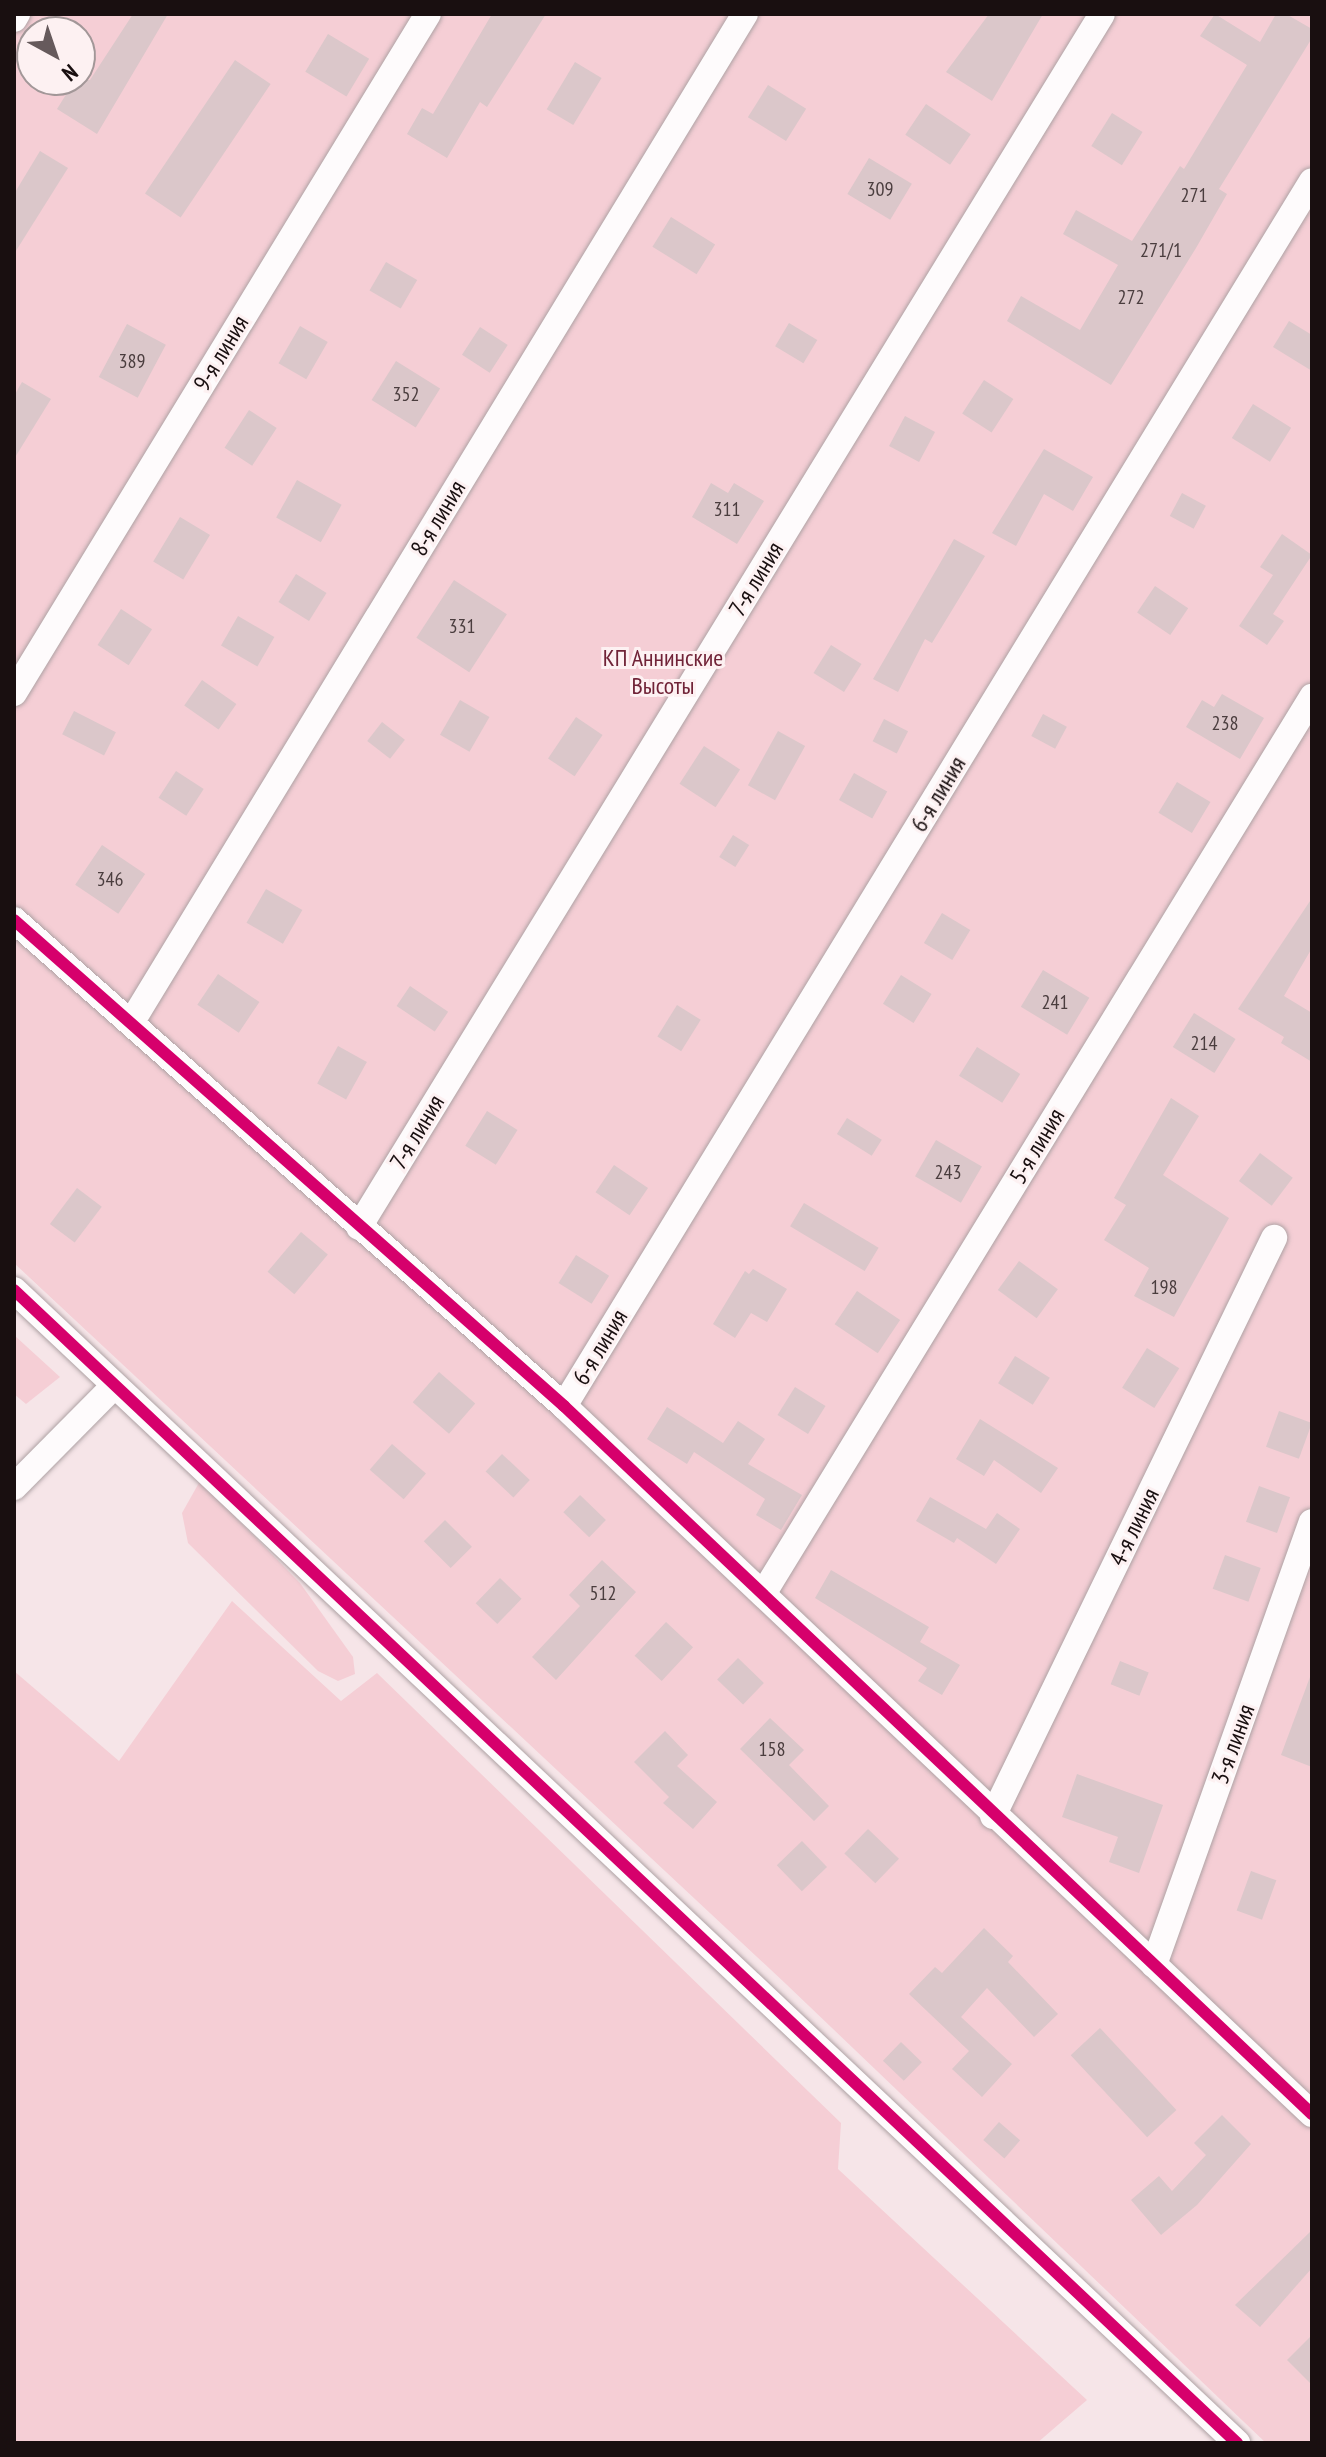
<!DOCTYPE html>
<meta charset="utf-8">
<style>
body{margin:0}
#map{position:relative;width:1326px;height:2457px;overflow:hidden;background:#f6e5e8;font-family:"PT Sans Narrow",sans-serif}
div>[style]{position:absolute}
[style*='--x']{left:calc(var(--x)*1px);top:calc(var(--y)*1px);width:calc(var(--w)*1px);rotate:calc(var(--a)*1deg)}
.green>*{inset:0;background:#f5ced5}
.building>*{inset:0;background:#dbc7ca;transform-origin:0 0}
.roads{filter:drop-shadow(0 0 2px #aea2a4) drop-shadow(0 0 2px #aea2a4)}
.minor>*{height:26px;margin:-13px;padding:0 13px;transform-origin:13px;border-radius:13px;background:#fefbfc}
.cycleway>*{height:12px;margin:-6px;padding:0 6px;transform-origin:6px;border-radius:6px;background:#d6006c}
span{translate:-50% -50%;white-space:nowrap;text-align:center;line-height:1.15;-webkit-text-stroke:6px #fdf1f2;paint-order:stroke}
.number-label{font-size:20px;color:#4a3d3e}
.number-label span{-webkit-text-stroke-width:0}
.street-label{font-size:24px;color:#190f10}
.park-label{font-size:24px;color:#702337}
.frame{position:absolute;inset:0;border:16px solid #190f10;pointer-events:none}
.north{position:absolute;left:16px;top:16px;width:80px;height:80px;box-sizing:border-box;background:#fdf1f2;border:2px solid #a29798;border-radius:50%;rotate:140deg;font-size:22px;font-weight:700;line-height:32px;text-align:center;color:#190f10}
.north::after{content:'';display:block;margin:auto;width:28px;height:36px;background:#665a5c;clip-path:polygon(50% 0,100% 100%,50% 72%,0 100%)}
</style>
<div id="map">
<div class="green">
<i style="clip-path:polygon(evenodd,14px 14px,1312px 14px,1312px 2443px,1266px 2443px,786px 1984px,14px 1263px,14px 14px,32px 32px,80px 32px,80px 80px,32px 80px,32px 32px)"></i>
<i style="clip-path:polygon(14px 1335px,60px 1377px,26px 1404px,14px 1394px)"></i>
<i style="clip-path:polygon(200px 1481px,300px 1583px,353px 1657px,355px 1674px,338px 1681px,318px 1671px,188px 1543px,182px 1513px)"></i>
<i style="clip-path:polygon(232px 1601px,341px 1701px,377px 1673px,841px 2123px,838px 2169px,1087px 2400px,1037px 2443px,14px 2443px,14px 1671px,119px 1761px)"></i>
</div>
<div class="building">
<i style="clip-path:polygon(133px 14px,168px 14px,97px 134px,57px 109px,75px 80px,90px 80px)"></i>
<i style="clip-path:polygon(492px 14px,546px 14px,487px 107px,480px 102px,447px 158px,407px 134px,422px 108px,433px 114px)"></i>
<i style="clip-path:polygon(989px 14px,1043px 14px,992px 101px,946px 72px)"></i>
<i style="clip-path:polygon(1215px 14px,1260px 42px,1276px 14px,1286px 14px,1312px 29px,1312px 38px,1219px 189px,1227px 194px,1196px 248px,1111px 385px,1007px 321px,1021px 296px,1080px 330px,1118px 265px,1063px 234px,1076px 210px,1132px 241px,1180px 166px,1184px 169px,1247px 65px,1200px 36px)"></i>
<i style="left:328px;top:34px;width:48px;height:44px;rotate:31deg"></i>
<i style="left:235px;top:60px;width:43px;height:161px;rotate:34deg"></i>
<i style="left:575px;top:62px;width:31px;height:55px;rotate:31deg"></i>
<i style="left:768px;top:85px;width:45px;height:38px;rotate:32deg"></i>
<i style="left:926px;top:104px;width:54px;height:37px;rotate:34deg"></i>
<i style="left:1112px;top:113px;width:36px;height:39px;rotate:32deg"></i>
<i style="clip-path:polygon(40px 151px,68px 168px,14px 254px,14px 194px)"></i>
<i style="left:869px;top:158px;width:50px;height:42px;rotate:31deg"></i>
<i style="left:671px;top:217px;width:52px;height:35px;rotate:32deg"></i>
<i style="left:386px;top:262px;width:36px;height:33px;rotate:30deg"></i>
<i style="clip-path:polygon(1289px 321px,1312px 335px,1312px 371px,1273px 347px)"></i>
<i style="left:789px;top:323px;width:33px;height:27px;rotate:31deg"></i>
<i style="left:127px;top:324px;width:44px;height:60px;rotate:28deg"></i>
<i style="left:300px;top:326px;width:32px;height:43px;rotate:30deg"></i>
<i style="left:480px;top:327px;width:33px;height:33px;rotate:33deg"></i>
<i style="left:396px;top:361px;width:52px;height:46px;rotate:32deg"></i>
<i style="left:984px;top:380px;width:35px;height:40px;rotate:33deg"></i>
<i style="clip-path:polygon(22px 382px,51px 399px,14px 459px,14px 396px)"></i>
<i style="left:1253px;top:404px;width:45px;height:40px;rotate:32deg"></i>
<i style="left:249px;top:410px;width:33px;height:45px;rotate:33deg"></i>
<i style="left:905px;top:416px;width:34px;height:34px;rotate:28deg"></i>
<i style="clip-path:polygon(1044px 449px,1093px 477px,1073px 511px,1044px 494px,1016px 546px,992px 533px)"></i>
<i style="left:297px;top:480px;width:51px;height:43px;rotate:29deg"></i>
<i style="clip-path:polygon(711px 483px,728px 493px,734px 483px,764px 501px,737px 544px,692px 517px)"></i>
<i style="left:1182px;top:493px;width:27px;height:26px;rotate:28deg"></i>
<i style="left:180px;top:517px;width:35px;height:52px;rotate:31deg"></i>
<i style="clip-path:polygon(1282px 534px,1312px 555px,1273px 614px,1284px 621px,1267px 645px,1239px 626px,1273px 575px,1260px 567px)"></i>
<i style="clip-path:polygon(954px 539px,985px 556px,932px 643px,925px 639px,898px 692px,873px 679px)"></i>
<i style="left:296px;top:574px;width:36px;height:33px;rotate:32deg"></i>
<i style="left:454px;top:580px;width:63px;height:69px;rotate:33deg"></i>
<i style="left:1155px;top:586px;width:40px;height:32px;rotate:34deg"></i>
<i style="left:121px;top:609px;width:37px;height:43px;rotate:33deg"></i>
<i style="left:238px;top:616px;width:42px;height:34px;rotate:30deg"></i>
<i style="left:831px;top:645px;width:36px;height:33px;rotate:32deg"></i>
<i style="left:202px;top:680px;width:42px;height:31px;rotate:35deg"></i>
<i style="clip-path:polygon(1222px 694px,1264px 718px,1240px 759px,1186px 727px,1202px 700px,1214px 707px)"></i>
<i style="left:460px;top:700px;width:34px;height:40px;rotate:30deg"></i>
<i style="left:74px;top:711px;width:47px;height:26px;rotate:27deg"></i>
<i style="left:1043px;top:714px;width:27px;height:25px;rotate:28deg"></i>
<i style="left:576px;top:717px;width:32px;height:50px;rotate:34deg"></i>
<i style="left:884px;top:719px;width:27px;height:25px;rotate:27deg"></i>
<i style="left:382px;top:722px;width:29px;height:24px;rotate:38deg"></i>
<i style="left:778px;top:731px;width:31px;height:62px;rotate:29deg"></i>
<i style="left:704px;top:746px;width:43px;height:45px;rotate:33deg"></i>
<i style="left:176px;top:771px;width:33px;height:32px;rotate:33deg"></i>
<i style="left:854px;top:773px;width:38px;height:31px;rotate:29deg"></i>
<i style="left:1177px;top:782px;width:39px;height:36px;rotate:31deg"></i>
<i style="left:733px;top:835px;width:19px;height:26px;rotate:32deg"></i>
<i style="left:102px;top:845px;width:52px;height:48px;rotate:34deg"></i>
<i style="left:266px;top:889px;width:42px;height:39px;rotate:30deg"></i>
<i style="clip-path:polygon(1312px 898px,1312px 948px,1284px 996px,1312px 1013px,1312px 1062px,1281px 1043px,1284px 1037px,1238px 1009px)"></i>
<i style="left:942px;top:913px;width:33px;height:35px;rotate:31deg"></i>
<i style="left:1043px;top:970px;width:54px;height:43px;rotate:31deg"></i>
<i style="left:218px;top:974px;width:50px;height:37px;rotate:34deg"></i>
<i style="left:901px;top:975px;width:36px;height:34px;rotate:32deg"></i>
<i style="left:410px;top:986px;width:46px;height:24px;rotate:34deg"></i>
<i style="left:677px;top:1005px;width:28px;height:37px;rotate:32deg"></i>
<i style="left:1194px;top:1013px;width:49px;height:40px;rotate:32deg"></i>
<i style="left:338px;top:1046px;width:33px;height:43px;rotate:29deg"></i>
<i style="left:977px;top:1047px;width:51px;height:34px;rotate:32deg"></i>
<i style="clip-path:polygon(1171px 1098px,1199px 1116px,1163px 1175px,1229px 1218px,1174px 1317px,1134px 1296px,1149px 1268px,1104px 1240px,1126px 1205px,1114px 1198px)"></i>
<i style="left:487px;top:1111px;width:36px;height:41px;rotate:32deg"></i>
<i style="left:847px;top:1118px;width:41px;height:19px;rotate:32deg"></i>
<i style="left:936px;top:1140px;width:53px;height:42px;rotate:30deg"></i>
<i style="left:1260px;top:1153px;width:41px;height:35px;rotate:37deg"></i>
<i style="left:614px;top:1165px;width:41px;height:33px;rotate:34deg"></i>
<i style="left:77px;top:1188px;width:31px;height:45px;rotate:37deg"></i>
<i style="left:804px;top:1203px;width:87px;height:27px;rotate:31deg"></i>
<i style="left:301px;top:1232px;width:35px;height:52px;rotate:40deg"></i>
<i style="left:576px;top:1255px;width:39px;height:33px;rotate:32deg"></i>
<i style="left:1019px;top:1261px;width:48px;height:36px;rotate:36deg"></i>
<i style="clip-path:polygon(753px 1269px,787px 1289px,767px 1322px,751px 1313px,735px 1338px,713px 1324px,745px 1271px,749px 1274px)"></i>
<i style="left:857px;top:1291px;width:52px;height:40px;rotate:34deg"></i>
<i style="left:1147px;top:1348px;width:38px;height:47px;rotate:32deg"></i>
<i style="left:1015px;top:1356px;width:41px;height:32px;rotate:32deg"></i>
<i style="left:439px;top:1372px;width:48px;height:40px;rotate:41deg"></i>
<i style="left:795px;top:1387px;width:36px;height:33px;rotate:32deg"></i>
<i style="clip-path:polygon(667px 1407px,723px 1443px,738px 1421px,765px 1439px,748px 1464px,802px 1495px,781px 1530px,756px 1515px,765px 1499px,694px 1452px,687px 1464px,647px 1439px)"></i>
<i style="left:1279px;top:1411px;width:35px;height:38px;rotate:20deg"></i>
<i style="clip-path:polygon(980px 1419px,1058px 1468px,1041px 1493px,994px 1460px,984px 1476px,956px 1459px)"></i>
<i style="left:392px;top:1444px;width:45px;height:34px;rotate:41deg"></i>
<i style="left:502px;top:1454px;width:38px;height:24px;rotate:43deg"></i>
<i style="left:1259px;top:1486px;width:33px;height:38px;rotate:20deg"></i>
<i style="left:580px;top:1495px;width:36px;height:24px;rotate:44deg"></i>
<i style="clip-path:polygon(930px 1497px,986px 1529px,997px 1513px,1020px 1529px,996px 1564px,957px 1538px,954px 1543px,916px 1521px)"></i>
<i style="left:445px;top:1520px;width:38px;height:30px;rotate:45deg"></i>
<i style="left:1225px;top:1555px;width:38px;height:36px;rotate:20deg"></i>
<i style="clip-path:polygon(602px 1560px,636px 1592px,556px 1680px,532px 1657px,580px 1606px,569px 1595px)"></i>
<i style="clip-path:polygon(831px 1570px,929px 1627px,920px 1642px,960px 1665px,942px 1695px,918px 1681px,927px 1668px,815px 1598px)"></i>
<i style="left:500px;top:1578px;width:30px;height:35px;rotate:44deg"></i>
<i style="left:666px;top:1622px;width:37px;height:46px;rotate:43deg"></i>
<i style="left:738px;top:1658px;width:36px;height:30px;rotate:44deg"></i>
<i style="left:1120px;top:1661px;width:31px;height:25px;rotate:22deg"></i>
<i style="clip-path:polygon(1310px 1677px,1312px 1677px,1312px 1767px,1281px 1755px)"></i>
<i style="clip-path:polygon(770px 1718px,804px 1750px,789px 1765px,829px 1806px,814px 1821px,740px 1749px)"></i>
<i style="clip-path:polygon(665px 1731px,688px 1755px,677px 1766px,717px 1802px,693px 1829px,663px 1803px,669px 1797px,634px 1762px)"></i>
<i style="clip-path:polygon(1077px 1774px,1163px 1805px,1139px 1873px,1109px 1862px,1118px 1837px,1062px 1817px)"></i>
<i style="left:868px;top:1829px;width:43px;height:34px;rotate:44deg"></i>
<i style="left:802px;top:1841px;width:36px;height:35px;rotate:46deg"></i>
<i style="left:1251px;top:1871px;width:27px;height:42px;rotate:20deg"></i>
<i style="clip-path:polygon(984px 1928px,1013px 1956px,1008px 1962px,1058px 2014px,1034px 2037px,987px 1988px,961px 2017px,1012px 2064px,982px 2097px,952px 2069px,969px 2051px,909px 1994px,935px 1967px,942px 1973px)"></i>
<i style="left:1100px;top:2028px;width:112px;height:40px;rotate:47deg"></i>
<i style="left:901px;top:2042px;width:29px;height:26px;rotate:44deg"></i>
<i style="clip-path:polygon(1222px 2115px,1251px 2144px,1197px 2205px,1161px 2235px,1131px 2200px,1159px 2176px,1172px 2191px,1206px 2155px,1194px 2143px)"></i>
<i style="left:999px;top:2122px;width:28px;height:24px;rotate:41deg"></i>
<i style="clip-path:polygon(1312px 2230px,1312px 2268px,1260px 2327px,1235px 2305px)"></i>
<i style="clip-path:polygon(1312px 2335px,1312px 2385px,1287px 2360px)"></i>
</div>
<div class="roads">
<div class="minor">
<i style="--x:14;--y:19;--w:6;--a:-59"></i>
<i style="--x:14;--y:693;--w:795;--a:-58.63"></i>
<i style="--x:14;--y:920;--w:734;--a:41.46"></i>
<i style="--x:564;--y:1406;--w:1030;--a:43.43"></i>
<i style="--x:131;--y:1023;--w:1181;--a:-58.68"></i>
<i style="--x:359;--y:1227;--w:1422;--a:-58.51"></i>
<i style="--x:14;--y:1290;--w:1681;--a:43.31"></i>
<i style="--x:564;--y:1406;--w:1435;--a:-58.59"></i>
<i style="--x:14;--y:1487;--w:142;--a:-45.3"></i>
<i style="--x:763;--y:1594;--w:1052;--a:-58.53"></i>
<i style="--x:993;--y:1816;--w:643;--a:-64.07"></i>
<i style="--x:1154;--y:1965;--w:470;--a:-70.4"></i>
</div>
</div>
<div class="cycleway">
<i style="--x:14;--y:920;--w:734;--a:41.46"></i>
<i style="--x:564;--y:1406;--w:1030;--a:43.43"></i>
<i style="--x:14;--y:1290;--w:1681;--a:43.31"></i>
</div>
<div class="number-label">
<span style="left:880px;top:189px">309</span>
<span style="left:1194px;top:195px">271</span>
<span style="left:1161px;top:250px">271/1</span>
<span style="left:1131px;top:297px">272</span>
<span style="left:132px;top:361px">389</span>
<span style="left:406px;top:394px">352</span>
<span style="left:727px;top:509px">311</span>
<span style="left:462px;top:626px">331</span>
<span style="left:1225px;top:723px">238</span>
<span style="left:110px;top:879px">346</span>
<span style="left:1055px;top:1002px">241</span>
<span style="left:1204px;top:1043px">214</span>
<span style="left:948px;top:1172px">243</span>
<span style="left:1164px;top:1287px">198</span>
<span style="left:603px;top:1593px">512</span>
<span style="left:772px;top:1749px">158</span>
</div>
<div class="street-label">
<span style="left:221px;top:353px;rotate:-59deg">9-я линия</span>
<span style="left:438px;top:518px;rotate:-59deg">8-я линия</span>
<span style="left:756px;top:579px;rotate:-59deg">7-я линия</span>
<span style="left:938px;top:794px;rotate:-59deg">6-я линия</span>
<span style="left:417px;top:1132px;rotate:-59deg">7-я линия</span>
<span style="left:1037px;top:1146px;rotate:-59deg">5-я линия</span>
<span style="left:600px;top:1347px;rotate:-59deg">6-я линия</span>
<span style="left:1134px;top:1527px;rotate:-64deg">4-я линия</span>
<span style="left:1233px;top:1744px;rotate:-70deg">3-я линия</span>
</div>
<div class="park-label">
<span style="left:663px;top:672px">КП Аннинские<br>Высоты</span>
</div>
<div class="frame"></div>
<div class="north">N</div>
</div>
